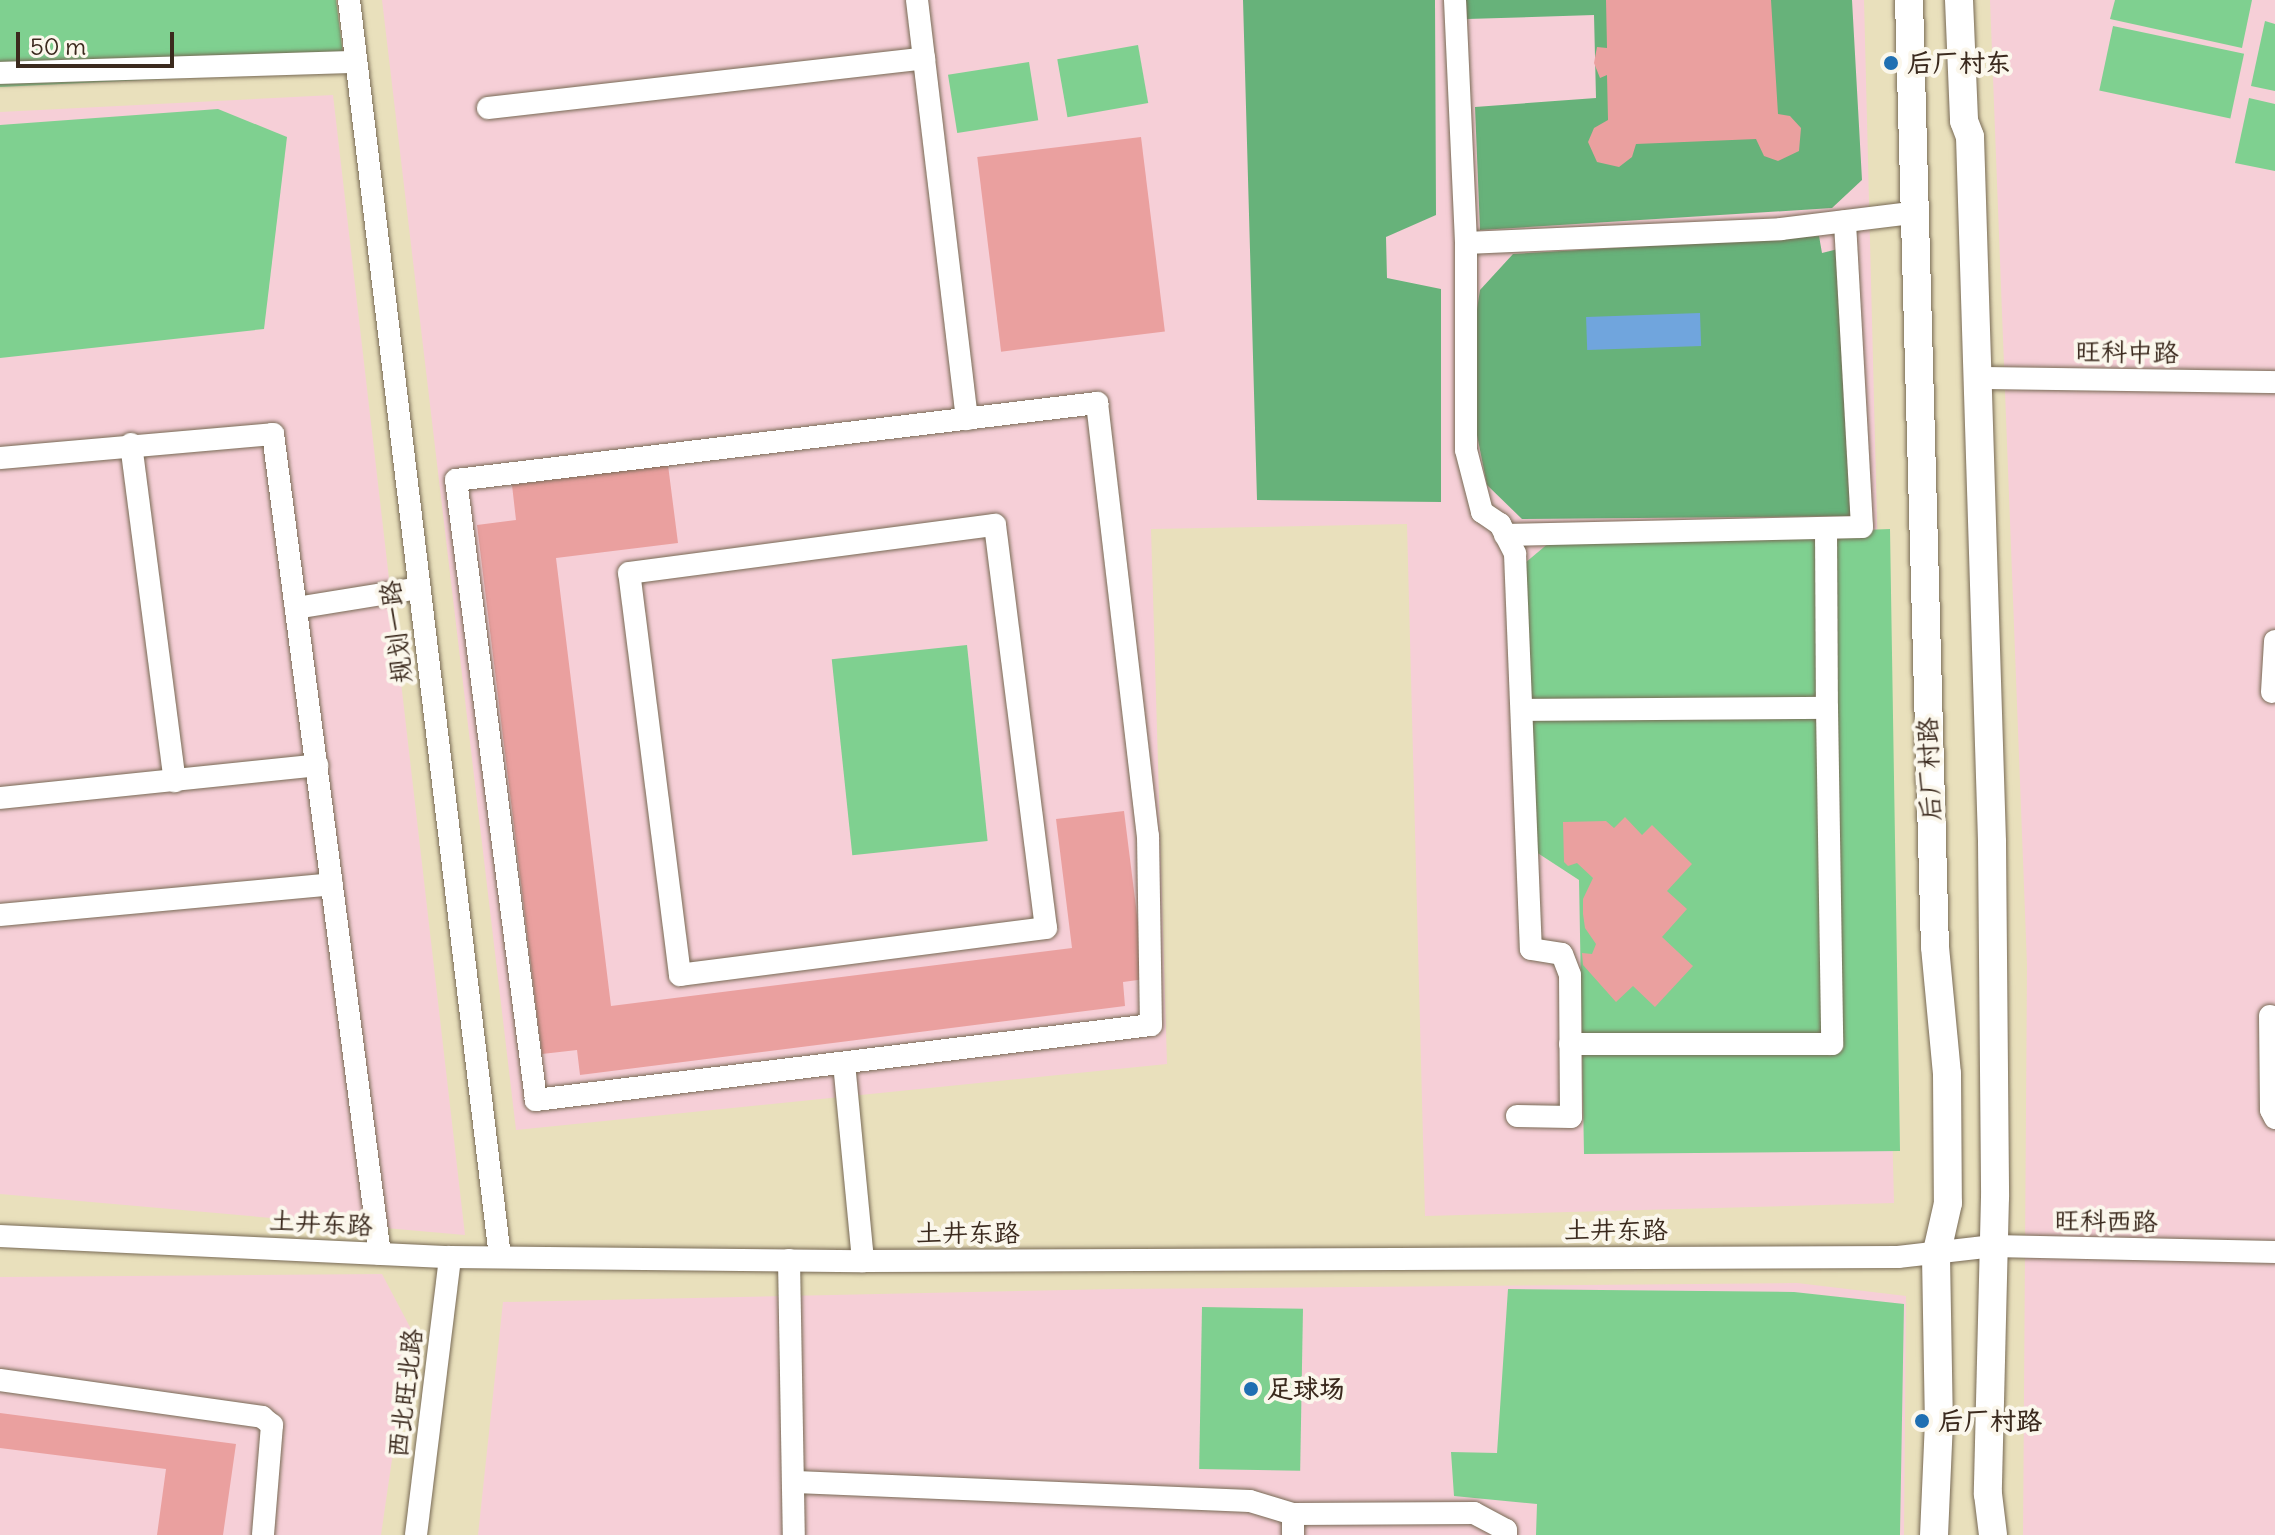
<!DOCTYPE html>
<meta charset="utf-8">
<style>
body{margin:0}
#map{position:relative;width:2275px;height:1535px;overflow:hidden;background:#e9e0bc;font-family:Delius,"LXGW WenKai TC",sans-serif}
div>[style]{position:absolute}
[style*='--x']{left:calc(var(--x)*1px);top:calc(var(--y)*1px);width:calc(var(--w)*1px);rotate:calc(var(--a)*1deg)}
.built>*{inset:0;background:#f6cfd7}
.green>*{inset:0;background:#7fd090;transform-origin:0 0}
.forest>*{inset:0;background:#67b27a}
.water>*{inset:0;background:#70a5dd;transform-origin:0 0}
.building>*{inset:0;background:#eaa09f;transform-origin:0 0}
.roads{filter:drop-shadow(0 0 2px #786a55) drop-shadow(0 0 2px #786a55)}
.minor>*{height:22px;margin:-11px;padding:0 11px;transform-origin:11px;border-radius:11px;background:#fff}
.major>*{height:28px;margin:-14px;padding:0 14px;transform-origin:14px;border-radius:14px;background:#fff}
.dots>*{width:22px;height:22px;translate:-50% -50%;box-sizing:border-box;border:4px solid #fbf7ec;border-radius:50%}
span{translate:-50% -50%;white-space:nowrap;text-align:center;line-height:1.15;-webkit-text-stroke:8px #fbf7ec;paint-order:stroke}
.poi-label{font-size:26px;color:#3b2a1e;font-weight:700}
.left{translate:0 -50%;text-align:left}
.street-label{font-size:26px;color:#3b2a1e}
.scale{position:absolute;left:16px;top:32px;width:158px;height:36px;box-sizing:border-box;border:4px solid #3b2a1e;border-top:0;padding-left:10px;font-size:24px;line-height:28px;white-space:nowrap;color:#3b2a1e;-webkit-text-stroke:6px #fbf7ec;paint-order:stroke}
</style>
<div id="map">
<div class="built">
<i style="clip-path:polygon(382px 0,1864px 0,1894px 1203px,1425px 1216px,1407px 524px,1151px 529px,1167px 1064px,516px 1130px)"></i>
<i style="clip-path:polygon(1990px 0,2275px 0,2275px 1535px,2023px 1535px,2027px 965px)"></i>
<i style="clip-path:polygon(333px 95px,465px 1235px,0 1194px,0 112px)"></i>
<i style="clip-path:polygon(382px 1274px,411px 1329px,381px 1535px,0 1535px,0 1277px)"></i>
<i style="clip-path:polygon(1797px 1283px,1906px 1296px,1904px 1535px,478px 1535px,503px 1302px,1116px 1289px)"></i>
</div>
<div class="green">
<i style="clip-path:polygon(0 0,336px 0,345px 70px,0 87px)"></i>
<i style="clip-path:polygon(2115px 0,2252px 0,2242px 48px,2110px 19px)"></i>
<i style="clip-path:polygon(2265px 21px,2275px 24px,2275px 91px,2251px 86px)"></i>
<i style="left:2113px;top:26px;width:134px;height:66px;rotate:12deg"></i>
<i style="left:1138px;top:45px;width:59px;height:82px;rotate:80deg"></i>
<i style="left:1029px;top:62px;width:59px;height:82px;rotate:81deg"></i>
<i style="clip-path:polygon(2249px 98px,2275px 104px,2275px 171px,2235px 163px)"></i>
<i style="clip-path:polygon(218px 109px,287px 137px,264px 329px,0 358px,0 125px)"></i>
<i style="clip-path:polygon(1890px 529px,1900px 1151px,1584px 1154px,1579px 880px,1533px 850px,1525px 563px,1550px 542px)"></i>
<i style="left:967px;top:645px;width:197px;height:136px;rotate:84deg"></i>
<i style="clip-path:polygon(1508px 1289px,1794px 1292px,1904px 1304px,1900px 1535px,1536px 1535px,1537px 1504px,1454px 1496px,1451px 1452px,1497px 1453px)"></i>
<i style="left:1202px;top:1307px;width:101px;height:162px;rotate:1deg"></i>
</div>
<div class="forest">
<i style="clip-path:polygon(1243px 0,1435px 0,1436px 215px,1386px 237px,1387px 278px,1441px 289px,1441px 502px,1257px 500px)"></i>
<i style="clip-path:polygon(1466px 0,1852px 0,1862px 180px,1832px 208px,1480px 230px,1475px 107px,1596px 98px,1594px 15px,1467px 19px)"></i>
<i style="clip-path:polygon(1819px 236px,1822px 253px,1838px 249px,1854px 516px,1522px 519px,1487px 485px,1475px 425px,1475px 322px,1480px 290px,1513px 254px)"></i>
</div>
<div class="water">
<i style="left:1700px;top:313px;width:33px;height:114px;rotate:88deg"></i>
</div>
<div class="building">
<i style="clip-path:polygon(1606px 0,1771px 0,1778px 114px,1790px 116px,1801px 128px,1799px 151px,1778px 161px,1764px 156px,1756px 139px,1636px 144px,1632px 157px,1619px 167px,1597px 162px,1588px 142px,1594px 128px,1608px 120px,1607px 75px,1600px 78px,1594px 63px,1597px 47px,1607px 48px)"></i>
<i style="left:1141px;top:137px;width:196px;height:165px;rotate:83deg"></i>
<i style="clip-path:polygon(668px 465px,678px 543px,556px 558px,611px 1006px,1072px 948px,1056px 819px,1124px 811px,1145px 979px,1123px 982px,1125px 1006px,580px 1075px,577px 1050px,542px 1054px,477px 525px,516px 520px,512px 485px)"></i>
<i style="clip-path:polygon(1625px 817px,1642px 835px,1652px 825px,1692px 864px,1667px 891px,1687px 909px,1662px 937px,1693px 966px,1655px 1007px,1633px 986px,1616px 1002px,1583px 965px,1582px 953px,1592px 954px,1596px 944px,1585px 928px,1583px 914px,1583px 899px,1593px 878px,1577px 863px,1568px 866px,1564px 862px,1563px 822px,1606px 821px,1614px 828px)"></i>
<i style="clip-path:polygon(0 1413px,236px 1444px,223px 1535px,157px 1535px,166px 1469px,0 1448px)"></i>
</div>
<div class="roads">
<div class="minor">
<i style="--x:349;--y:0;--w:1266;--a:83.15"></i>
<i style="--x:917;--y:0;--w:422;--a:83.2"></i>
<i style="--x:1455;--y:0;--w:243;--a:87.4"></i>
<i style="--x:1466;--y:243;--w:207;--a:90"></i>
<i style="--x:1466;--y:450;--w:64;--a:75.5"></i>
<i style="--x:1482;--y:512;--w:22;--a:34"></i>
<i style="--x:1500;--y:524;--w:34;--a:63"></i>
<i style="--x:1515;--y:554;--w:395;--a:87.7"></i>
<i style="--x:1531;--y:949;--w:31;--a:9"></i>
<i style="--x:1562;--y:954;--w:22;--a:69"></i>
<i style="--x:1570;--y:975;--w:142;--a:89.6"></i>
<i style="--x:1571;--y:1117;--w:54;--a:-178.9"></i>
<i style="--x:0;--y:73;--w:356;--a:-1.8"></i>
<i style="--x:488;--y:108;--w:439;--a:-6.5"></i>
<i style="--x:1466;--y:243;--w:315;--a:-2.5"></i>
<i style="--x:1781;--y:229;--w:131;--a:-7"></i>
<i style="--x:1978;--y:378;--w:297;--a:0.8"></i>
<i style="--x:1097;--y:403;--w:436;--a:83.3"></i>
<i style="--x:1148;--y:836;--w:189;--a:89.1"></i>
<i style="--x:1151;--y:1025;--w:620;--a:173.05"></i>
<i style="--x:536;--y:1100;--w:625;--a:-97.35"></i>
<i style="--x:456;--y:480;--w:646;--a:-6.85"></i>
<i style="--x:131;--y:444;--w:340;--a:82.6"></i>
<i style="--x:0;--y:458;--w:274;--a:-5"></i>
<i style="--x:273;--y:434;--w:827;--a:82.57"></i>
<i style="--x:995;--y:525;--w:406;--a:82.8"></i>
<i style="--x:1046;--y:928;--w:369;--a:172.7"></i>
<i style="--x:680;--y:975;--w:405;--a:-97.2"></i>
<i style="--x:629;--y:573;--w:369;--a:-7.5"></i>
<i style="--x:1826;--y:528;--w:180;--a:89.7"></i>
<i style="--x:1505;--y:535;--w:357;--a:-1.3"></i>
<i style="--x:1862;--y:527;--w:306;--a:-93.2"></i>
<i style="--x:296;--y:608;--w:125;--a:-9.2"></i>
<i style="--x:2272;--y:692;--w:51;--a:-86.6"></i>
<i style="--x:1522;--y:710;--w:305;--a:-0.4"></i>
<i style="--x:1827;--y:708;--w:336;--a:89.1"></i>
<i style="--x:1832;--y:1044;--w:262;--a:180"></i>
<i style="--x:0;--y:798;--w:319;--a:-5.9"></i>
<i style="--x:0;--y:915;--w:333;--a:-5.3"></i>
<i style="--x:2270;--y:1016;--w:94;--a:89.4"></i>
<i style="--x:2271;--y:1110;--w:9;--a:63"></i>
<i style="--x:844;--y:1063;--w:199;--a:84.5"></i>
<i style="--x:0;--y:1236;--w:450;--a:2.7"></i>
<i style="--x:450;--y:1257;--w:413;--a:0.6"></i>
<i style="--x:863;--y:1261;--w:1035;--a:-0.22"></i>
<i style="--x:1898;--y:1257;--w:96;--a:-6.6"></i>
<i style="--x:1993;--y:1246;--w:282;--a:1.2"></i>
<i style="--x:789;--y:1260;--w:275;--a:89"></i>
<i style="--x:0;--y:1380;--w:265;--a:8"></i>
<i style="--x:262;--y:1417;--w:13;--a:39"></i>
<i style="--x:272;--y:1425;--w:110;--a:94.7"></i>
<i style="--x:796;--y:1482;--w:454;--a:2.4"></i>
<i style="--x:1250;--y:1501;--w:45;--a:16.8"></i>
<i style="--x:416;--y:1535;--w:280;--a:-83"></i>
<i style="--x:1293;--y:1535;--w:21;--a:-90"></i>
<i style="--x:1293;--y:1514;--w:181;--a:-0.3"></i>
<i style="--x:1474;--y:1513;--w:36;--a:28"></i>
<i style="--x:1506;--y:1530;--w:5;--a:90"></i>
</div>
<div class="major">
<i style="--x:1909;--y:0;--w:947;--a:88.43"></i>
<i style="--x:1935;--y:947;--w:128;--a:84.6"></i>
<i style="--x:1947;--y:1074;--w:129;--a:89.6"></i>
<i style="--x:1948;--y:1203;--w:54;--a:102.8"></i>
<i style="--x:1936;--y:1256;--w:165;--a:89"></i>
<i style="--x:1939;--y:1421;--w:114;--a:92.5"></i>
<i style="--x:1959;--y:0;--w:121;--a:87.6"></i>
<i style="--x:1964;--y:121;--w:17;--a:69"></i>
<i style="--x:1970;--y:137;--w:705;--a:88.21"></i>
<i style="--x:1992;--y:842;--w:355;--a:89.5"></i>
<i style="--x:1995;--y:1197;--w:297;--a:91.4"></i>
<i style="--x:1988;--y:1494;--w:41;--a:83"></i>
</div>
</div>
<div class="dots">
<i style="left:1891px;top:63px;background:#1f6fb2"></i>
<i style="left:1251px;top:1389px;background:#1f6fb2"></i>
<i style="left:1922px;top:1421px;background:#1f6fb2"></i>
</div>
<div class="poi-label">
<span class="left" style="left:1907px;top:63px">后厂村东</span>
<span class="left" style="left:1267px;top:1389px">足球场</span>
<span class="left" style="left:1938px;top:1421px">后厂村路</span>
</div>
<div class="street-label">
<span style="left:2127px;top:352px;rotate:1deg">旺科中路</span>
<span style="left:396px;top:632px;rotate:-97deg">规划一路</span>
<span style="left:1929px;top:769px;rotate:-92deg">后厂村路</span>
<span style="left:2106px;top:1221px;rotate:1deg">旺科西路</span>
<span style="left:321px;top:1223px;rotate:3deg">土井东路</span>
<span style="left:1616px;top:1230px">土井东路</span>
<span style="left:968px;top:1233px">土井东路</span>
<span style="left:405px;top:1393px;rotate:-83deg">西北旺北路</span>
</div>
<div class="scale">50 m</div>
</div>
